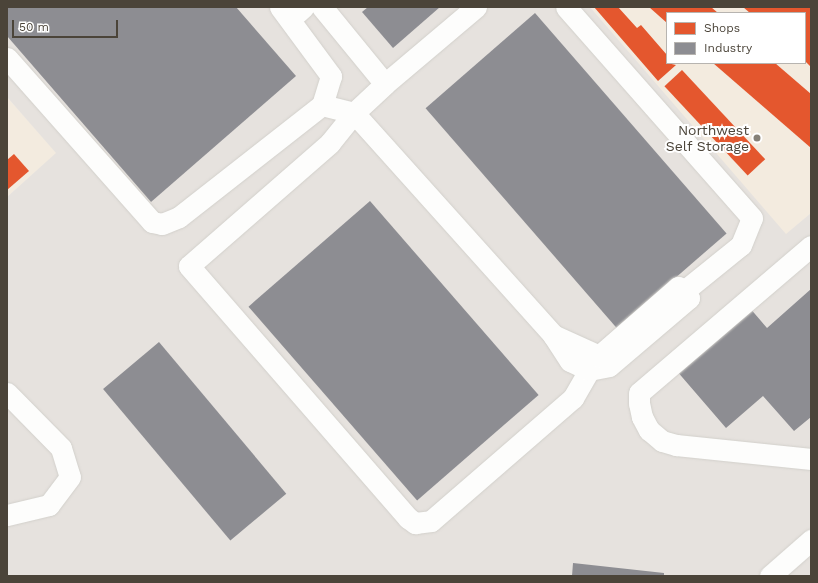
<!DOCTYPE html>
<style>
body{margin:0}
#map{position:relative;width:818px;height:583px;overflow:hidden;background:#f4f2ee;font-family:"Work Sans",sans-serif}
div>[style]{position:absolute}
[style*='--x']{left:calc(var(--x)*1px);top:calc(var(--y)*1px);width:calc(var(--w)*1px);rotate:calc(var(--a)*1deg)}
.commercial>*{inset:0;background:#f3ebdf}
.industrial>*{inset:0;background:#e6e2de}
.shops>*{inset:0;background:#e4572e;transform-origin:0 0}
.industry>*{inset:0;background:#8d8d92;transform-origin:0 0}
.roads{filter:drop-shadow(0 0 1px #d2d0cb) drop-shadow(0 0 1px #d2d0cb)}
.minor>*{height:21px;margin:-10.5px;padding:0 10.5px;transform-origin:10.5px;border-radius:10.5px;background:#fdfdfc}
.dots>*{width:11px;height:11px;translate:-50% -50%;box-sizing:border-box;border:2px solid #fff;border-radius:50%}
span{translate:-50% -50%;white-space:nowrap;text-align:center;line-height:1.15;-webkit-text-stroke:4px #fff;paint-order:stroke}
.poi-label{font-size:14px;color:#4b4439}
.right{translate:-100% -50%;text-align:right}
.frame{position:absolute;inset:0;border:8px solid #4b4439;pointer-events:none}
.legend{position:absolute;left:666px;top:12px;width:140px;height:52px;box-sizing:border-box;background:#fff;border:1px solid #b7b4b0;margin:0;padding:5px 7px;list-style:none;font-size:12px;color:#4b4439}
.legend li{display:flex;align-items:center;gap:8px;height:20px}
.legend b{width:20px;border:1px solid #b7b4b0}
.scale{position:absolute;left:12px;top:20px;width:106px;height:18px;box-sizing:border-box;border:2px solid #4b4439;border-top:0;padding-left:5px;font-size:12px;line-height:14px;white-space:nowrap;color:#4b4439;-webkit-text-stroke:3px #fff;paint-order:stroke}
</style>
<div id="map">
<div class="commercial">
<i style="clip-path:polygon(evenodd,590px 7px,811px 7px,811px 213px,786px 235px,590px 7px,667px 13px,805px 13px,805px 63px,667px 63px,667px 13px)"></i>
<i style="clip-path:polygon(7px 97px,57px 153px,7px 197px)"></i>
</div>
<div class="industrial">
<i style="clip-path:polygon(7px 7px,590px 7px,786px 234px,811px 213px,811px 576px,7px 576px,7px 197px,56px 153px,7px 97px)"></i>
</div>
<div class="shops">
<i style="clip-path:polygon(594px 7px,618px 7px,637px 28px,641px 25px,667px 55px,667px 63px,676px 65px,658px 81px)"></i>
<i style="clip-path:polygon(649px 7px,711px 7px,718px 13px,667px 13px,667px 23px)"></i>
<i style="clip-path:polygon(743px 7px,811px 7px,811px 67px,805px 61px,805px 13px,750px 13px)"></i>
<i style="clip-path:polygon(713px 63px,775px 63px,811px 94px,811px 148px)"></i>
<i style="left:682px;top:70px;width:122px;height:24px;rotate:47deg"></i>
<i style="clip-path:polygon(14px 154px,29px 171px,7px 190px,7px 160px)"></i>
</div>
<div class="industry">
<i style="clip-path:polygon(7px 7px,236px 7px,296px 76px,151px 202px,7px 36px)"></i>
<i style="clip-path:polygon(368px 7px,440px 7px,393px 48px,362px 12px)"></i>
<i style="left:535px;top:13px;width:292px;height:145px;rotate:49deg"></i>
<i style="left:370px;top:201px;width:257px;height:161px;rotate:49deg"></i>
<i style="clip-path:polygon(811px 289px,811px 417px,794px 431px,763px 396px,726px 428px,676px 370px,749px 307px,767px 328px)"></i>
<i style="left:159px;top:342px;width:198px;height:73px;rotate:50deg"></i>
<i style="clip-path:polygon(573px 563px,664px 573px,664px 576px,572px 576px)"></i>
</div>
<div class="roads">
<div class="minor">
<i style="--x:280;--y:7;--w:86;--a:53.5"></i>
<i style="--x:331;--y:76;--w:30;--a:107"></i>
<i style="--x:322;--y:7;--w:99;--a:50.7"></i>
<i style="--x:476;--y:7;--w:119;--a:139.8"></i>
<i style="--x:385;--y:84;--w:42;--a:136.9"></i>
<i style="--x:354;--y:113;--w:38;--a:129"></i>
<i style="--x:330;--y:143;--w:187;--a:138.9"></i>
<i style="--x:189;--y:266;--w:334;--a:49"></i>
<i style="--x:408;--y:518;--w:9;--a:36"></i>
<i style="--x:415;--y:523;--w:16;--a:-7"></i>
<i style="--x:431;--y:521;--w:188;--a:-40.9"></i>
<i style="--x:573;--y:398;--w:32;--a:-60"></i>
<i style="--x:290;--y:19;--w:18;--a:-41"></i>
<i style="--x:7;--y:58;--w:219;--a:48.5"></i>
<i style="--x:152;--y:222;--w:10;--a:11"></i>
<i style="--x:162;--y:224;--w:18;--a:-22"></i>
<i style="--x:179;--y:217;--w:182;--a:-38.1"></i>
<i style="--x:322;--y:105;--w:33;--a:14"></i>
<i style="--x:354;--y:113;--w:298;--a:48.1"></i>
<i style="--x:553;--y:335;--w:31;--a:57"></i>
<i style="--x:570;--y:361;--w:21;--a:25"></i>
<i style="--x:589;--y:370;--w:20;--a:-11"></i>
<i style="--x:609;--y:366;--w:105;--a:-40.4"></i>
<i style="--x:689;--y:298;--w:9;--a:-126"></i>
<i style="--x:684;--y:291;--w:73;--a:-38.9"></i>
<i style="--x:741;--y:245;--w:29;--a:-68"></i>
<i style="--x:752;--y:218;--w:281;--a:-131.4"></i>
<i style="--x:811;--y:246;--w:226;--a:139.5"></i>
<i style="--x:639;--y:393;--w:10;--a:90"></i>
<i style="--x:639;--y:403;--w:14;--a:78"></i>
<i style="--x:642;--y:417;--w:15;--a:62"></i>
<i style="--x:649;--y:430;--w:17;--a:40"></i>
<i style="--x:662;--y:441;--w:15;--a:16"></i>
<i style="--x:676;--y:445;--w:136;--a:5.9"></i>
<i style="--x:553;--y:335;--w:51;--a:24.5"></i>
<i style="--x:599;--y:356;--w:105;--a:-41.1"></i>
<i style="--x:678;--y:287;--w:7;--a:34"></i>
<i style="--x:7;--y:393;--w:77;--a:45.5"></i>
<i style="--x:61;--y:448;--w:30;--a:73"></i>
<i style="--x:70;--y:477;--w:35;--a:127"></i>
<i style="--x:49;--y:505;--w:43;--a:166.6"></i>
<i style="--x:770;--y:576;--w:55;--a:-41.3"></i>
</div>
</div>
<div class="dots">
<i style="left:757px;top:138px;background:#868178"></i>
</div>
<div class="poi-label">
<span class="right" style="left:749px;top:138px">Northwest<br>Self Storage</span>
</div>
<div class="frame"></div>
<ul class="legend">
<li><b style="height:11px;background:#e4572e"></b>Shops</li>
<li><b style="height:11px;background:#8d8d92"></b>Industry</li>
</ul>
<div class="scale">50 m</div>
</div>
